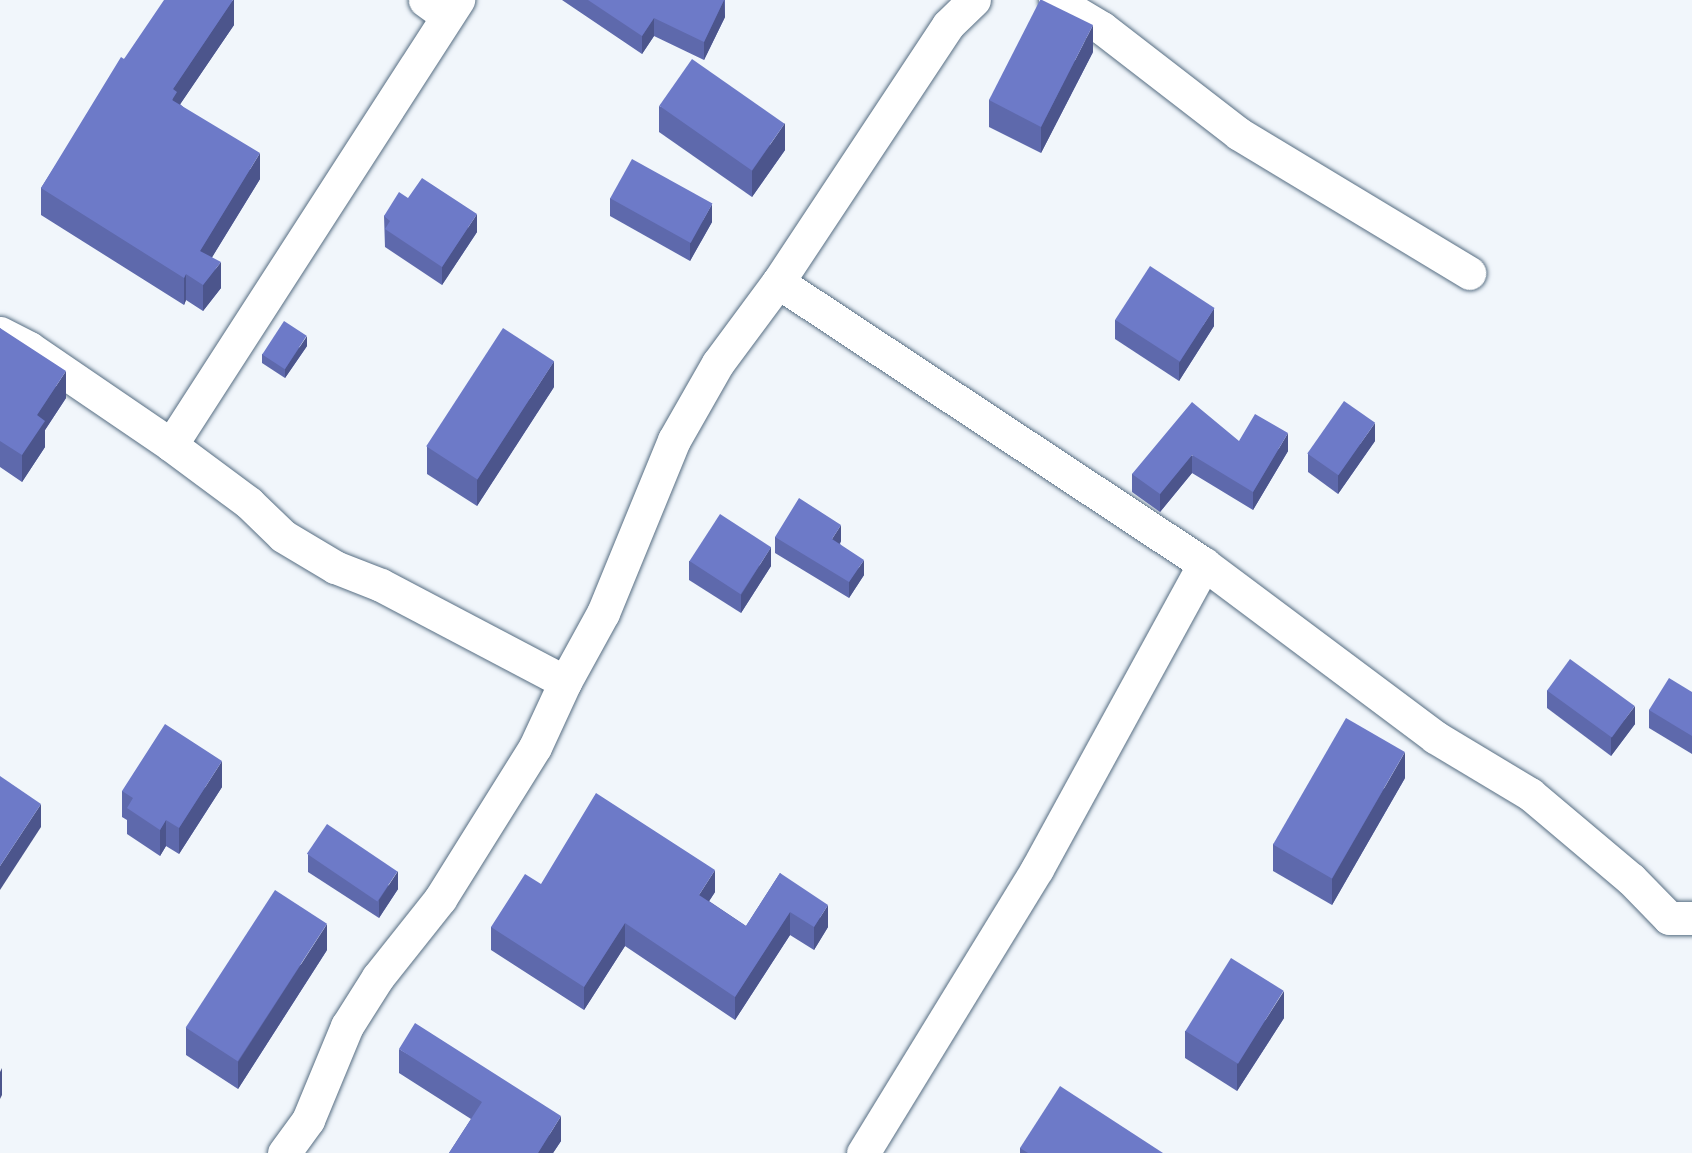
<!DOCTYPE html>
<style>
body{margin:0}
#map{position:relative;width:1692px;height:1153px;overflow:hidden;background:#f1f6fb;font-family:Rubik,sans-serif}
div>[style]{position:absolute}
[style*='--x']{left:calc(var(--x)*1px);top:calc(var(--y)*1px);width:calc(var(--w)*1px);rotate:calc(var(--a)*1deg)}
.roads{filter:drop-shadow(0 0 2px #576e83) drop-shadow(0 0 2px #576e83)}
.minor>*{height:33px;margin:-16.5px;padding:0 16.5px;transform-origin:16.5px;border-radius:16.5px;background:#fff}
.wall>*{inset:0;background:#5e69ac}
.shaded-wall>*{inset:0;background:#4c558c}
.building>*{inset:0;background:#6d7ac8;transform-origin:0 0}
span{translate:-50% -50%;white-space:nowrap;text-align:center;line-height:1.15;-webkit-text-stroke:6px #fff;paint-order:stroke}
</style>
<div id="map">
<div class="roads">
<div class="minor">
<i style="--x:425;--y:0;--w:27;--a:36"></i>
<i style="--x:1055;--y:0;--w:55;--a:30.8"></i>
<i style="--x:1102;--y:28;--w:173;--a:37.7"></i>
<i style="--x:1239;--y:134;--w:269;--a:31.1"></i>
<i style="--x:778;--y:282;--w:511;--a:33.5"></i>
<i style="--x:1204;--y:564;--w:289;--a:36.8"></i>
<i style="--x:1435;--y:737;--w:111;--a:31"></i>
<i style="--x:1530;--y:794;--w:132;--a:40.1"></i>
<i style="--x:1631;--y:879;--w:54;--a:45.7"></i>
<i style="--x:1669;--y:918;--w:23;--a:0"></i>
<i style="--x:0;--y:333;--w:33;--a:27"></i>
<i style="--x:29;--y:348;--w:172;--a:34.3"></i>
<i style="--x:171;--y:445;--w:97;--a:36.6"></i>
<i style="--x:249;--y:503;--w:47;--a:44.1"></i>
<i style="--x:283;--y:536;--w:61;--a:30.8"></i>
<i style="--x:335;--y:567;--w:49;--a:21.4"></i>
<i style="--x:381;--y:585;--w:208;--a:27.8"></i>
<i style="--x:171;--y:445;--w:530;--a:-57.18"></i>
<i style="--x:284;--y:1153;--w:41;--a:-54"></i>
<i style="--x:308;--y:1120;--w:102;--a:-67.5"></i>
<i style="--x:347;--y:1026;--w:58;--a:-57.7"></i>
<i style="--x:378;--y:977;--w:100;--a:-51.5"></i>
<i style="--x:440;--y:899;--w:179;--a:-58"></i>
<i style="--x:535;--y:747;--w:72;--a:-65.2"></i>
<i style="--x:565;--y:682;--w:79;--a:-61.2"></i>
<i style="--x:603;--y:613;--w:187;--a:-67.7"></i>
<i style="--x:674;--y:440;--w:89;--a:-60.3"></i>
<i style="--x:718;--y:363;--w:101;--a:-53.5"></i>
<i style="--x:778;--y:282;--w:308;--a:-56.5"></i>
<i style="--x:948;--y:25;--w:36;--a:-44"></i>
<i style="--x:863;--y:1153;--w:333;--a:-58.5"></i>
<i style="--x:1037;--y:869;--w:348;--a:-61.3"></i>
</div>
</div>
<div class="wall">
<i style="clip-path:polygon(234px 0,234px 25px,180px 104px,260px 179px,212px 257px,221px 288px,203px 311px,186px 300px,184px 305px,41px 215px,41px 188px,124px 59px)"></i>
<i style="clip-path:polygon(562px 0,725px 0,725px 17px,704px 60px,654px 36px,642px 54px)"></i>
<i style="clip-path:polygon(1093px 52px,1041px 153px,989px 127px,989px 100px)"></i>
<i style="clip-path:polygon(659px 106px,785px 150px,752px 197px,659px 132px)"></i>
<i style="clip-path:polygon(408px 198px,477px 232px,442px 285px,385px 247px,384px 216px)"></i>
<i style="clip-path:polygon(610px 198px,712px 222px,690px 261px,610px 216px)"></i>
<i style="clip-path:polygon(1115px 320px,1214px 326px,1179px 381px,1115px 339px)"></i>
<i style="clip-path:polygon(0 328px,66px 398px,45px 430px,45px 447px,22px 482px,0 467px)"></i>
<i style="clip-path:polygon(307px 346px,285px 378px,262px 363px,262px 354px)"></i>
<i style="clip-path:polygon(554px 387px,477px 506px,427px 474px,427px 447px)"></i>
<i style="clip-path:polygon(1239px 441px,1288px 451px,1253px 510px,1192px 473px,1160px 512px,1132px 492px,1132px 474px)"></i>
<i style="clip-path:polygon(1375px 441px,1338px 494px,1308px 472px,1308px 454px)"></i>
<i style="clip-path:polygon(775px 537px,841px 541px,840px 544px,864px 575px,849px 598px,775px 553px)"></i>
<i style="clip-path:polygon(689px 561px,771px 566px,741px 613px,689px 580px)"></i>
<i style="clip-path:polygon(1547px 690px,1635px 724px,1611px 756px,1547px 708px)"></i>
<i style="clip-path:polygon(1692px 692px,1692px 754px,1649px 728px,1649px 710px)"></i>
<i style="clip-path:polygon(1405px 778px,1332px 905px,1273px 871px,1273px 844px)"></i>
<i style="clip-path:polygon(222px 787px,179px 854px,166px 846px,160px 856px,127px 834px,127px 820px,122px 817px,122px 791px)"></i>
<i style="clip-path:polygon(308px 854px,398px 889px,379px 918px,308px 872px)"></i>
<i style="clip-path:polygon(780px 873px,828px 927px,814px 950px,790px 935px,735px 1020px,625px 946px,584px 1010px,491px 950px,491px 927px,715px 892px,709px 901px,746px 926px)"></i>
<i style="clip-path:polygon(327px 950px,238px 1089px,186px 1055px,186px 1028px)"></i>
<i style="clip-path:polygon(1284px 1018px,1237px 1091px,1185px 1058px,1185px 1031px)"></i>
<i style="clip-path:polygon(399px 1049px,561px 1141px,553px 1153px,449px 1153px,471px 1119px,399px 1073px)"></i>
<i style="clip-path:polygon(1020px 1148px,1163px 1153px,1020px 1153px)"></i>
</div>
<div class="shaded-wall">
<i style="clip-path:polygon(233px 0,234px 0,234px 25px,177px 109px,172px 126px,173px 89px)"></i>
<i style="clip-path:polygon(724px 0,725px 17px,704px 60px,704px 42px)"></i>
<i style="clip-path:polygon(654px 18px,654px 36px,642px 54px,642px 36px)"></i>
<i style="clip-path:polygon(1093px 25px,1093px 52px,1041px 153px,1041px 127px)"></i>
<i style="clip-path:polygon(785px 123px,785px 150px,752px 197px,752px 171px)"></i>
<i style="clip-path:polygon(260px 153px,260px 179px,200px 277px,200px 251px)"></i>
<i style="clip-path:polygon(712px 204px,712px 222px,690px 261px,690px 243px)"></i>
<i style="clip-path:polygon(477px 214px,477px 232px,442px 285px,442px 267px)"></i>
<i style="clip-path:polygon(221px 262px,221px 288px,203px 311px,203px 285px)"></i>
<i style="clip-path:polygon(186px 274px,186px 300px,184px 305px,184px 278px)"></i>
<i style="clip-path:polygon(1214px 308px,1214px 326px,1179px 381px,1179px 363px)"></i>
<i style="clip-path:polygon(307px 336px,307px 346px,285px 378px,285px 369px)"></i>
<i style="clip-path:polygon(554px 361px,554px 387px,477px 506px,477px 480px)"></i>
<i style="clip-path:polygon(66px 371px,66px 398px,45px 430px,45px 447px,22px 482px,22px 455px,37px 415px)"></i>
<i style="clip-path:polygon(1375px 423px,1375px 441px,1338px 494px,1338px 475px)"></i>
<i style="clip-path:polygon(1288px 433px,1288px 451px,1253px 510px,1253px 492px)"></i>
<i style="clip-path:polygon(1192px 455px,1192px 473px,1160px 512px,1160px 494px)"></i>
<i style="clip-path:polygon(841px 525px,841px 541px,832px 555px,832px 539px)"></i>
<i style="clip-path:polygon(771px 547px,771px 566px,741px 613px,741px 595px)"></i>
<i style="clip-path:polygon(864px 560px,864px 575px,849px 598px,849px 582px)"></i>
<i style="clip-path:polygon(1635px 706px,1635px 724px,1611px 756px,1611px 737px)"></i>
<i style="clip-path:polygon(1405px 752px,1405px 778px,1332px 905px,1332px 879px)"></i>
<i style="clip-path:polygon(222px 761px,222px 787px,179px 854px,179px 828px)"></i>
<i style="clip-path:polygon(41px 804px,41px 827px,0 890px,0 866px)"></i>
<i style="clip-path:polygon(166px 820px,166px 846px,160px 856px,160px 830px)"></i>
<i style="clip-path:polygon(715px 870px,715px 892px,699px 917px,699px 895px)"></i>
<i style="clip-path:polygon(398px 871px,398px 889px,379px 918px,379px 900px)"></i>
<i style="clip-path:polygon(828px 905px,828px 927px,814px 950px,814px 927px)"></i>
<i style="clip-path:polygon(790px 912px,790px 935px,735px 1020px,735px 997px)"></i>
<i style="clip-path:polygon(625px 923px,625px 946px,584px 1010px,584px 987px)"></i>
<i style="clip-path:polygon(327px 924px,327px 950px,238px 1089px,238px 1062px)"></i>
<i style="clip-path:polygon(1284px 991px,1284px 1018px,1237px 1091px,1237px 1064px)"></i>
<i style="clip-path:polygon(2px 1068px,2px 1095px,0 1099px,0 1072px)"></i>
<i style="clip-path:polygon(561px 1116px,561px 1141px,553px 1153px,538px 1153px)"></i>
</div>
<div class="building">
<i style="clip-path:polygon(164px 0,233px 0,173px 89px,177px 92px,172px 100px,260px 153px,200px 251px,221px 262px,203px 285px,186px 274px,184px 278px,41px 188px,121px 57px,124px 59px)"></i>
<i style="clip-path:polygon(588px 0,724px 0,704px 42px,654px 18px,642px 36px)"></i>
<i style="clip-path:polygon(1040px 0,1042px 0,1093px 25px,1041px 127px,989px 100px)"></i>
<i style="left:692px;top:59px;width:113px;height:57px;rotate:35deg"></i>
<i style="left:632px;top:159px;width:92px;height:45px;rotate:29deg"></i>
<i style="clip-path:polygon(422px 178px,477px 214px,442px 267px,385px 229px,390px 221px,384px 216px,399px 192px,408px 198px)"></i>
<i style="left:1150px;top:266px;width:77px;height:64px;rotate:33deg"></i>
<i style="left:284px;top:321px;width:27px;height:40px;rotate:33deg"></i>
<i style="clip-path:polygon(0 328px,66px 371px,37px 415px,45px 421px,22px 455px,0 441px)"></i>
<i style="left:503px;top:328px;width:61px;height:141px;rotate:33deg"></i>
<i style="left:1344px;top:401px;width:38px;height:64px;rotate:35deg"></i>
<i style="clip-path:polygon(1192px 402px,1239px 441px,1255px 414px,1288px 433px,1253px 492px,1192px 455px,1160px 494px,1132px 474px)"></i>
<i style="clip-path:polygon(799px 498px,841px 525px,832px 539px,864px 560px,849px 582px,775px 537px)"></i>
<i style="left:720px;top:514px;width:61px;height:56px;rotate:33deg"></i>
<i style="left:1570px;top:659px;width:80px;height:39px;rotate:36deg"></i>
<i style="clip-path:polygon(1669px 678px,1692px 692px,1692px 736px,1649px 710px)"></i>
<i style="left:1346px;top:718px;width:68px;height:146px;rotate:30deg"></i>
<i style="clip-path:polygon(165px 724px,222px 761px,179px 828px,166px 820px,160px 830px,127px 808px,133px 798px,122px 791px)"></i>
<i style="clip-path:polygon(0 776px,41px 804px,0 866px)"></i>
<i style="clip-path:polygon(596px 793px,715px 870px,699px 895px,746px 926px,780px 873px,828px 905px,814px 927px,790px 912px,735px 997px,625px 923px,584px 987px,491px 927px,525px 874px,541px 884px)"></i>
<i style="left:327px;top:824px;width:85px;height:36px;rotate:34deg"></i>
<i style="left:275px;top:890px;width:62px;height:164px;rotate:33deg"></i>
<i style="left:1231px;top:958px;width:62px;height:86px;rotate:32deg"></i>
<i style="clip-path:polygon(415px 1023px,561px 1116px,538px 1153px,449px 1153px,482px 1102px,399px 1049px)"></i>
<i style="clip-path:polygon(1060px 1086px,1163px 1153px,1028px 1153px,1020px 1148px)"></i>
</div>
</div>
